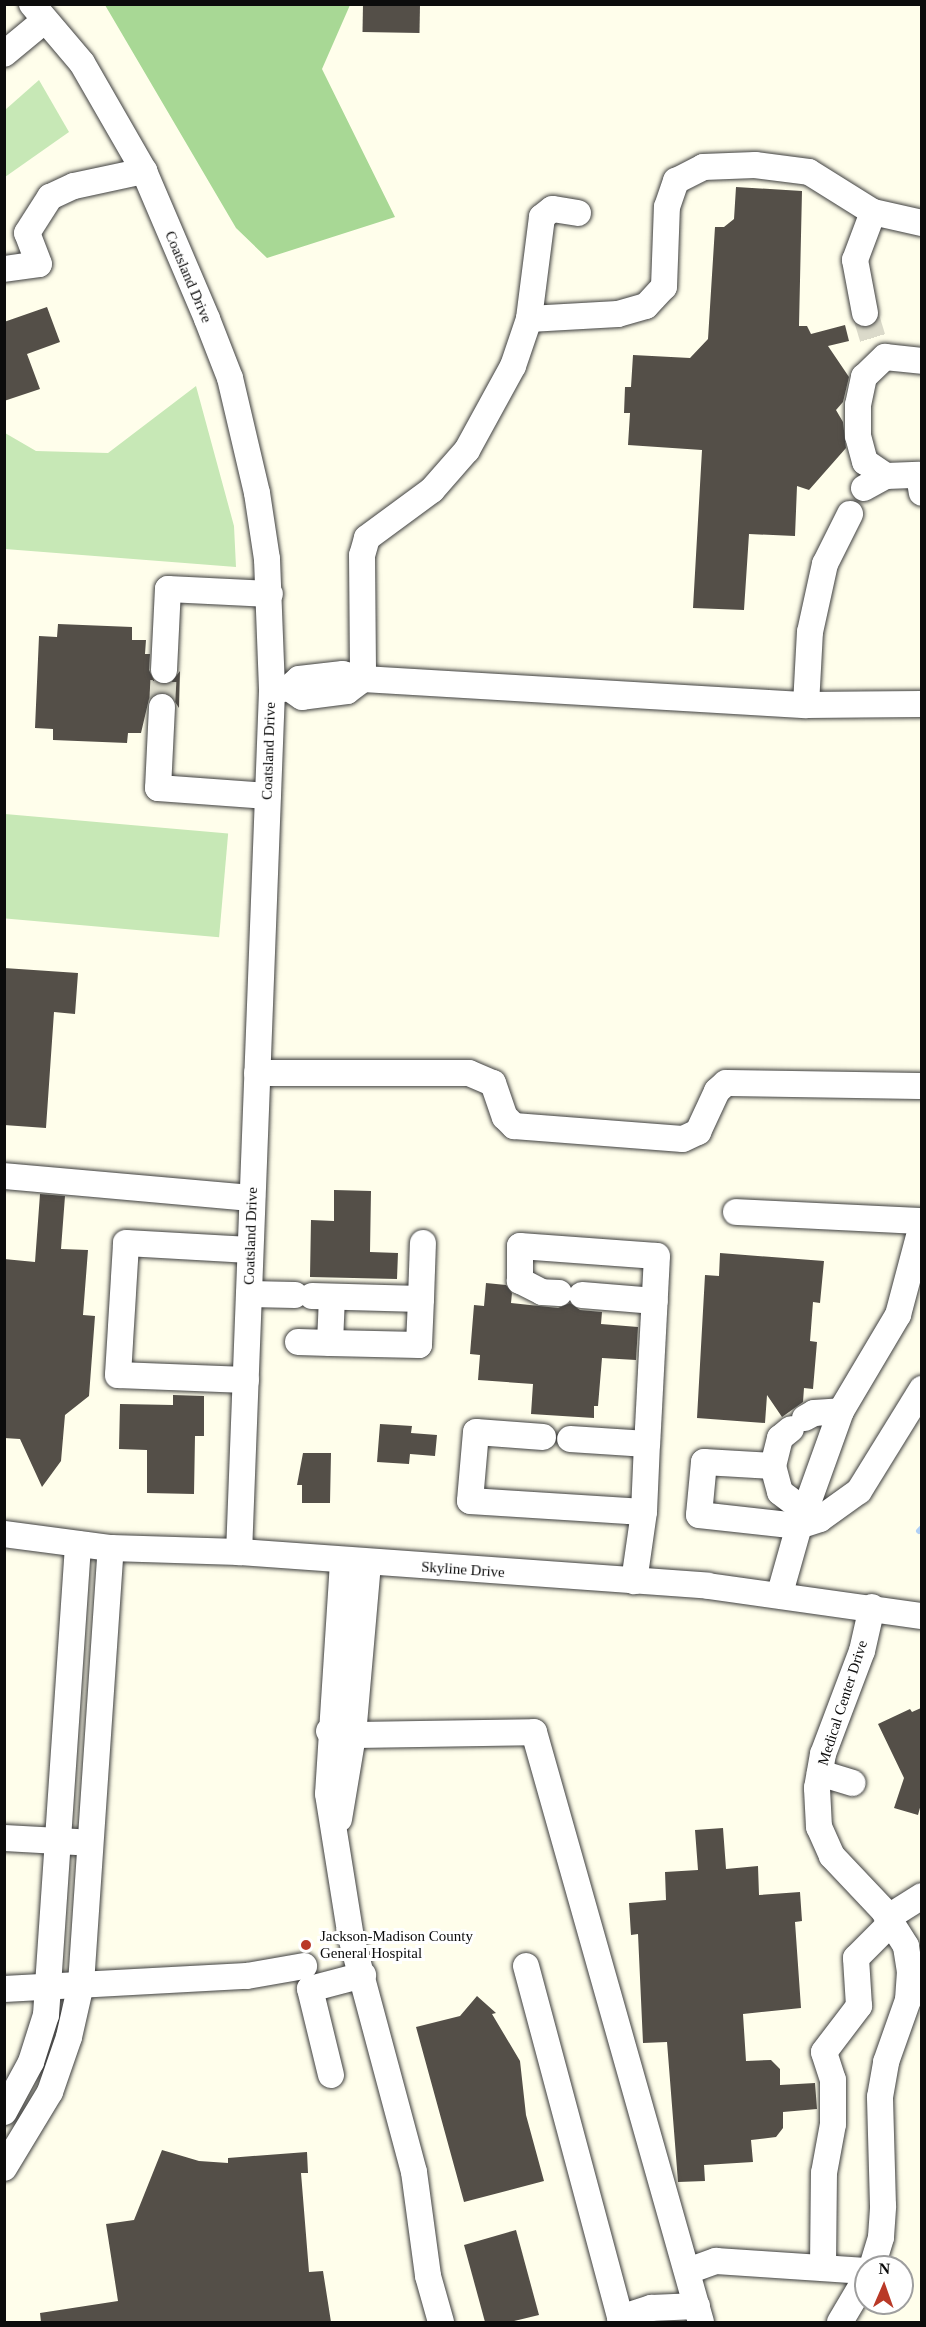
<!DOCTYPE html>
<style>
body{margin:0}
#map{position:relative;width:926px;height:2327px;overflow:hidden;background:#fffeeb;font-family:Georgia,serif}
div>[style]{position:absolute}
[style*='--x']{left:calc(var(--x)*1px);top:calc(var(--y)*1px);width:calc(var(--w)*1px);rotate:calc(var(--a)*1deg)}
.green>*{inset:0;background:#c7e8b6;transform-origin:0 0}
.forest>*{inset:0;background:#a8d895}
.stream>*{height:6px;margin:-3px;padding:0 3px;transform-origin:3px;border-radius:3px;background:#b1d0f5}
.building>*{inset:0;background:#544f48;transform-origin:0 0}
.minor-tunnel>*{height:26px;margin-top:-13px;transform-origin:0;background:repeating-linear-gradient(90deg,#dbdaca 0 26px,transparent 0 39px)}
.roads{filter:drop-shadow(0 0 2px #3f3f3f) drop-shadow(0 0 2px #3f3f3f)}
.minor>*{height:26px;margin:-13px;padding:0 13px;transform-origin:13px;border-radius:13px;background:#fff}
.dots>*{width:16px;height:16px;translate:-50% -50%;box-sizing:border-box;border:3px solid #fff;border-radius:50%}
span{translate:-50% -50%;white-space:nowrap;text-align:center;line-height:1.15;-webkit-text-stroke:6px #fff;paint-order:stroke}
.street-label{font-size:15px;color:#0c0c0c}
.poi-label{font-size:15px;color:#0c0c0c}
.left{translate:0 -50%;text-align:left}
.frame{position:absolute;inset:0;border:6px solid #0c0c0c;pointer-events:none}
.north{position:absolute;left:854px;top:2255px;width:60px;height:60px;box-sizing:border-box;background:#fff;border:2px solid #9e9e9e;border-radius:50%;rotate:2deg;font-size:16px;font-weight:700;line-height:24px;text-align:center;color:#0c0c0c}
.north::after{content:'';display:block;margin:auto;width:21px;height:27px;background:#b93927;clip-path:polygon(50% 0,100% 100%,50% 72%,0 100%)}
</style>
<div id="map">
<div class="green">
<i style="clip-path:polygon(39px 80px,69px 132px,5px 177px,5px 110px)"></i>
<i style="clip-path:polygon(196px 386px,234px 526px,236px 567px,5px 549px,5px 433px,36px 451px,108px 453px)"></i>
<i style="left:5px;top:814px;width:224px;height:104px;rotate:5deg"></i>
</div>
<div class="forest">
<i style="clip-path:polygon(105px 5px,350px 5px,322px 69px,395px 217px,267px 258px,236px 228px)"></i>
</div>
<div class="stream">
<i style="--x:919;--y:1531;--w:4;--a:-45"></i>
</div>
<div class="building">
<i style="left:363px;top:4px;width:57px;height:28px;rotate:1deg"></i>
<i style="clip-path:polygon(736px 187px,802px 191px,799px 326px,807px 326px,811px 334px,845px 325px,849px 341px,828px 346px,849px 377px,843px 402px,836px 410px,843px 422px,846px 448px,809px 490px,797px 486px,795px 536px,749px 534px,744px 610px,693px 608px,702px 450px,628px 445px,630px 413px,624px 413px,625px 387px,631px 387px,633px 355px,690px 358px,708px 339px,715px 227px,724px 227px,734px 219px)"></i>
<i style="clip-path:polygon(47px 307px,60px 342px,27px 354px,40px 389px,4px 401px,4px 322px)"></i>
<i style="clip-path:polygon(58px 624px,132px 627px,132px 640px,146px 640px,145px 654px,150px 654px,149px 670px,155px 682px,170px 684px,180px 671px,179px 708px,170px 694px,155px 694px,149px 699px,141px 733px,128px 733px,127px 743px,53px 740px,53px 729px,35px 728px,39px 636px,57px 637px)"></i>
<i style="clip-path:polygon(4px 968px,78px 973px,75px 1014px,54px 1012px,46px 1128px,4px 1125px)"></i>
<i style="clip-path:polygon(334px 1190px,371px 1191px,370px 1252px,398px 1253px,397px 1279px,310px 1277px,311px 1220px,334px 1221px)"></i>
<i style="clip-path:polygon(40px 1194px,65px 1196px,61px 1249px,88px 1250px,83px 1315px,95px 1316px,89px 1396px,65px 1415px,61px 1461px,42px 1487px,20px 1439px,4px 1438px,4px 1259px,35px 1262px)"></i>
<i style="clip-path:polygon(720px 1253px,824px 1261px,820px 1303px,813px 1302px,810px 1341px,817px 1342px,813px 1389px,804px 1388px,803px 1402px,782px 1417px,767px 1395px,765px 1423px,697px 1418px,705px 1275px,719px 1276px)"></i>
<i style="clip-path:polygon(486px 1283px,506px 1285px,512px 1293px,511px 1303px,558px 1308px,570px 1303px,580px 1310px,602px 1312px,601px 1324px,638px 1327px,636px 1360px,602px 1358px,598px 1406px,594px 1406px,594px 1418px,531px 1414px,533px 1384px,478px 1380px,480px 1355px,470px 1354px,474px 1305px,484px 1306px)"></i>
<i style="clip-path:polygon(173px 1395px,204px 1396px,204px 1436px,195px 1436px,194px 1494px,147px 1493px,147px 1450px,119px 1449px,120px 1404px,173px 1405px)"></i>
<i style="clip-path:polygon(380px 1424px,412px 1426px,411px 1433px,437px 1435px,435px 1456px,410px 1454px,409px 1464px,377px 1462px)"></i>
<i style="clip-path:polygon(303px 1453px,331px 1453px,330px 1503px,302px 1503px,302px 1485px,297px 1485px)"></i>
<i style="clip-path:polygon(921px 1708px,921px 1804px,918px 1815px,894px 1808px,904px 1778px,878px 1724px,910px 1709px,912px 1712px)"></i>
<i style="clip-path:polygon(723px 1828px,726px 1869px,758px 1866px,759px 1895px,800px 1892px,802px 1921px,795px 1922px,801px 2008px,743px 2014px,746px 2061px,771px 2060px,780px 2069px,780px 2085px,815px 2083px,817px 2109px,783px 2112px,783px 2128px,776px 2137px,751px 2140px,753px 2162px,704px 2165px,705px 2181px,678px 2182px,667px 2042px,643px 2043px,638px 1934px,631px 1935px,629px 1903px,666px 1900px,665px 1872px,698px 1870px,695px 1830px)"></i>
<i style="clip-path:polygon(477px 1996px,496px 2013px,492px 2014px,520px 2061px,526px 2115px,544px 2181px,464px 2202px,416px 2027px,460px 2016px)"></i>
<i style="clip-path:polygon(162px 2150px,199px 2161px,228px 2163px,228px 2158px,307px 2152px,308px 2173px,301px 2173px,309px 2272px,323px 2271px,331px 2322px,41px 2322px,40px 2313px,118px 2301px,106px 2224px,134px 2220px)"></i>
<i style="clip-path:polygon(516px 2230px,539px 2315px,510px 2322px,485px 2322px,464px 2245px)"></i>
</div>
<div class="minor-tunnel">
<i style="--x:865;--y:313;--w:28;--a:73"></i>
<i style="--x:162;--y:707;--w:37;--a:-87"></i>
</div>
<div class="roads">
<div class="minor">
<i style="--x:32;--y:4;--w:77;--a:49.7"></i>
<i style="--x:82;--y:63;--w:125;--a:60.1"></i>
<i style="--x:144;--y:171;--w:161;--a:66.9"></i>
<i style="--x:207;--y:319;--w:63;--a:68.7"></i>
<i style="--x:230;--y:378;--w:118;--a:76.8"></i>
<i style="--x:257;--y:493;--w:67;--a:81.4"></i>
<i style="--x:267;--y:559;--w:132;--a:87.8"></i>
<i style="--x:272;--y:691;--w:862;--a:92.19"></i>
<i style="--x:4;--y:54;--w:53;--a:-39.7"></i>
<i style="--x:578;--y:213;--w:26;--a:-171"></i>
<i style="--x:552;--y:209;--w:13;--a:141"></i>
<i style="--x:542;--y:217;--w:103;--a:97.3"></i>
<i style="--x:529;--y:319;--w:50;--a:108.8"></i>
<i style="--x:513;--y:366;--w:96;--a:118.7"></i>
<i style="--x:467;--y:450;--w:53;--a:131.2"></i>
<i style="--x:432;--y:490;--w:81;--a:143.6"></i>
<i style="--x:367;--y:538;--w:18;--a:106"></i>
<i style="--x:362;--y:555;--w:124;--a:89.5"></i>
<i style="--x:363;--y:679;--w:444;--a:3.4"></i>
<i style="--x:806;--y:705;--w:116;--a:-0.5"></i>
<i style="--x:4;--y:269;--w:35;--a:-8"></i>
<i style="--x:39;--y:264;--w:33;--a:-111"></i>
<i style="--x:27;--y:233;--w:43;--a:-57.4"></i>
<i style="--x:50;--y:197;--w:26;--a:-25"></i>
<i style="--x:74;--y:186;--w:72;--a:-12.1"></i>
<i style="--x:865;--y:313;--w:54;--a:-100.7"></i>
<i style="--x:855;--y:260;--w:51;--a:-69.4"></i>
<i style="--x:529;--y:319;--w:89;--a:-3.2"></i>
<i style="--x:618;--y:314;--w:29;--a:-16"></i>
<i style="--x:646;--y:306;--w:26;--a:-47"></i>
<i style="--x:664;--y:287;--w:80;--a:-87.9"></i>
<i style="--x:667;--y:207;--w:28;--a:-71"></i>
<i style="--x:676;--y:181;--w:30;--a:-27"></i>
<i style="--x:703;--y:167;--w:52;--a:-2.2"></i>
<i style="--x:755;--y:165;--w:54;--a:7.4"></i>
<i style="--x:809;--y:172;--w:75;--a:32"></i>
<i style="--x:873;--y:212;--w:50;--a:12.7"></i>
<i style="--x:886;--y:476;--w:25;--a:-146"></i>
<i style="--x:865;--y:462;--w:27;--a:-105"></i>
<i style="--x:858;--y:436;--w:31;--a:-90"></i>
<i style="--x:858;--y:405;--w:29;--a:-78"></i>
<i style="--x:864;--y:377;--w:29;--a:-44"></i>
<i style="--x:885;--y:357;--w:37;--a:6"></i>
<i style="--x:864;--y:488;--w:25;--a:-29"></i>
<i style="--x:886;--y:476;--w:33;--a:-2"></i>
<i style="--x:919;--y:475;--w:18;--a:81"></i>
<i style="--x:164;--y:670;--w:81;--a:-87.2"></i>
<i style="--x:168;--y:589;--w:102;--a:2.8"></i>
<i style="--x:272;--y:691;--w:17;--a:-10"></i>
<i style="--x:289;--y:688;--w:13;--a:-42"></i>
<i style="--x:299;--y:679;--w:44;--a:-6.5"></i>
<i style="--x:343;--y:674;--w:21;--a:14"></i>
<i style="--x:363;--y:679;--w:20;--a:143"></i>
<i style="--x:347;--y:691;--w:45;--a:172.4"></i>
<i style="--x:302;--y:697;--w:16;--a:-145"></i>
<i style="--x:806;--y:705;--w:73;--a:-86.9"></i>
<i style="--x:810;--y:632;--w:70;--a:-77.6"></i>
<i style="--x:825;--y:564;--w:56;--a:-63.4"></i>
<i style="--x:162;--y:707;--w:81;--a:92.8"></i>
<i style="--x:158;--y:788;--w:110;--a:4.2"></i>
<i style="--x:257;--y:1073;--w:212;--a:0"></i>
<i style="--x:469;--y:1073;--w:26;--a:23"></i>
<i style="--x:493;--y:1083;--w:36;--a:71"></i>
<i style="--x:505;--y:1117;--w:13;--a:45"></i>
<i style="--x:514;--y:1126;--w:169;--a:4.4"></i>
<i style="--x:683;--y:1139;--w:17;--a:-25"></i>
<i style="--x:698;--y:1132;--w:45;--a:-65.1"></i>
<i style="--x:717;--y:1091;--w:12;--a:-42"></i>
<i style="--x:726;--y:1083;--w:196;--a:0.9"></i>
<i style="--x:4;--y:1176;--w:249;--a:5.1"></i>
<i style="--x:736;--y:1212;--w:186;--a:2.8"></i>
<i style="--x:559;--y:1293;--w:17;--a:-177"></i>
<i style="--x:542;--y:1292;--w:25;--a:-153"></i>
<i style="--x:520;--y:1281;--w:35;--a:-90"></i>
<i style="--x:520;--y:1246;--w:137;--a:4.2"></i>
<i style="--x:657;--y:1256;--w:188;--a:93"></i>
<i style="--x:647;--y:1444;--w:77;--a:-176.3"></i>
<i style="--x:249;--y:1294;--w:46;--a:1.2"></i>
<i style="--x:582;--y:1295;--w:73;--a:4.7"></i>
<i style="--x:312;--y:1296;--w:109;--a:1.6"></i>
<i style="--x:421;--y:1299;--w:56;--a:-88"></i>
<i style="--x:332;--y:1297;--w:46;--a:92.5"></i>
<i style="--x:330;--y:1343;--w:89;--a:1.3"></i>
<i style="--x:419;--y:1345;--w:46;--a:-87.5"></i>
<i style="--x:298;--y:1342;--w:32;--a:2"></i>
<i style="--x:246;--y:1380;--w:128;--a:-177.8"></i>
<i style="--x:118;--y:1375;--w:132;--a:-86.5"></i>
<i style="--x:126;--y:1243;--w:124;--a:3.2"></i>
<i style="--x:805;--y:1418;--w:10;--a:-29"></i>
<i style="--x:814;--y:1413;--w:27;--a:-4"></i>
<i style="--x:543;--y:1437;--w:67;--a:-175.7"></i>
<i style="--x:476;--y:1432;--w:69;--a:95"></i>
<i style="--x:470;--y:1501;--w:174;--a:3.6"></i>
<i style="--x:644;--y:1512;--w:70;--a:98.2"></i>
<i style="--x:773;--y:1466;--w:29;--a:-76"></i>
<i style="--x:780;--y:1438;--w:14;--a:-39"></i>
<i style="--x:805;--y:1511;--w:31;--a:-143"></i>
<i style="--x:780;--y:1492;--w:27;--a:-105"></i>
<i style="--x:773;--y:1466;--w:69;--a:-176.7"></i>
<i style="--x:704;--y:1462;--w:53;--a:95.4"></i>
<i style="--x:699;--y:1515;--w:101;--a:6.3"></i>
<i style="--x:799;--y:1526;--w:16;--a:-68"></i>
<i style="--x:805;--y:1511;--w:106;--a:-70.2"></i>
<i style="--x:841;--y:1411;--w:112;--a:-59.3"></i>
<i style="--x:898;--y:1315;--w:93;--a:-75.1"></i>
<i style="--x:644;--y:1512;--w:68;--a:-87.5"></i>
<i style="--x:4;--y:1534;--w:108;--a:7.5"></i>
<i style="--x:111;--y:1548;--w:128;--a:1.8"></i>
<i style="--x:239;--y:1552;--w:470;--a:4.1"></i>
<i style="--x:708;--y:1586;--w:216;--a:8"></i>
<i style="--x:343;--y:1562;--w:232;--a:93.7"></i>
<i style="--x:328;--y:1794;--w:145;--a:80.9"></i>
<i style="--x:351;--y:1937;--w:243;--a:75"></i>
<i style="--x:414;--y:2172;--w:105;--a:82.3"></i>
<i style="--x:428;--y:2276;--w:48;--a:74.2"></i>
<i style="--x:780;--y:1593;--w:70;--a:-74.2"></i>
<i style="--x:799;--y:1526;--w:22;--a:-18"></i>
<i style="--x:820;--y:1519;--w:48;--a:-35.7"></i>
<i style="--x:859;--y:1491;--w:120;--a:-58.3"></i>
<i style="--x:329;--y:1731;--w:24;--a:9"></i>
<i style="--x:353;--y:1735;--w:181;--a:-0.9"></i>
<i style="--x:534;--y:1732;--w:613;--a:74.2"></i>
<i style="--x:820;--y:1773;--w:34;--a:17"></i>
<i style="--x:339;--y:1819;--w:85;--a:-80.5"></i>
<i style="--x:353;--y:1735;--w:172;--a:-85"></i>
<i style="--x:4;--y:1838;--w:73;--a:3.1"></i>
<i style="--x:887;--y:1918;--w:41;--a:-32.2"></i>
<i style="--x:526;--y:1966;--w:364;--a:75"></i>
<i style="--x:620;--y:2318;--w:33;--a:-18"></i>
<i style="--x:651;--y:2308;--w:46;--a:-2.5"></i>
<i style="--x:4;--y:1989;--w:243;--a:-3.1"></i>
<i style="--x:247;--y:1976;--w:58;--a:-10"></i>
<i style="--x:331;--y:2075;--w:89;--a:-103.7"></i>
<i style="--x:310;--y:1989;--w:55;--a:-14.8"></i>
<i style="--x:4;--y:2112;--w:57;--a:-61.6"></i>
<i style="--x:31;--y:2062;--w:49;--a:-72.3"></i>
<i style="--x:46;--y:2015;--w:472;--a:-86.1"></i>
<i style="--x:4;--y:2168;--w:89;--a:-58.8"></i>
<i style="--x:50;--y:2092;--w:58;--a:-70.9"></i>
<i style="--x:69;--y:2037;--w:54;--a:-77.2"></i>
<i style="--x:81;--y:1984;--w:437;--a:-86.1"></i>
<i style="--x:823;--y:2266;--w:93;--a:-89.4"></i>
<i style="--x:824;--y:2173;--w:50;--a:-79.6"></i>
<i style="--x:833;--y:2124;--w:44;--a:-90"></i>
<i style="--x:833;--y:2080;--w:29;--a:-108"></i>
<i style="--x:824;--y:2052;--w:58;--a:-52.7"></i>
<i style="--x:859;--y:2006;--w:48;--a:-93.6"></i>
<i style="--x:856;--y:1958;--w:48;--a:-45"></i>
<i style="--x:872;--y:2267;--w:31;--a:-73"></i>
<i style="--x:881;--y:2237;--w:31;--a:-86"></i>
<i style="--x:883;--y:2206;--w:109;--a:-91.6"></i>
<i style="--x:880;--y:2097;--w:36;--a:-80"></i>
<i style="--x:886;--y:2062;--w:66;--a:-70.5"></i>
<i style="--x:908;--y:2000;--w:28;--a:-86"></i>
<i style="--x:910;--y:1972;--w:26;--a:-99"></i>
<i style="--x:906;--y:1946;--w:41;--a:-122.2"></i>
<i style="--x:884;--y:1911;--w:76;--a:-133.4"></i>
<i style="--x:832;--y:1856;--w:32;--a:-114"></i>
<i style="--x:819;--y:1827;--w:39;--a:-93"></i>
<i style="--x:817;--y:1788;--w:35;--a:-80"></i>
<i style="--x:823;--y:1754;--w:110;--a:-69.3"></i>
<i style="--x:862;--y:1651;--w:45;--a:-77.2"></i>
<i style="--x:688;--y:2271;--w:30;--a:-20"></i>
<i style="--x:716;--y:2261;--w:150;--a:3.8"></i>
<i style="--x:840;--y:2322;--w:51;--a:-59.4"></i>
</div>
</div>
<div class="dots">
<i style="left:306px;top:1945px;background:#b93927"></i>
</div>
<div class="street-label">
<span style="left:188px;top:277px;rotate:67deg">Coatsland Drive</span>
<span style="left:269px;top:751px;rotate:-88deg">Coatsland Drive</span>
<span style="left:251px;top:1236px;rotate:-88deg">Coatsland Drive</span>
<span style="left:463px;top:1570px;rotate:4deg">Skyline Drive</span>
<span style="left:843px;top:1703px;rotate:-72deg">Medical Center Drive</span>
</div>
<div class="poi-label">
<span class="left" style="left:320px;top:1945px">Jackson-Madison County<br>General Hospital</span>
</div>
<div class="frame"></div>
<div class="north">N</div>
</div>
